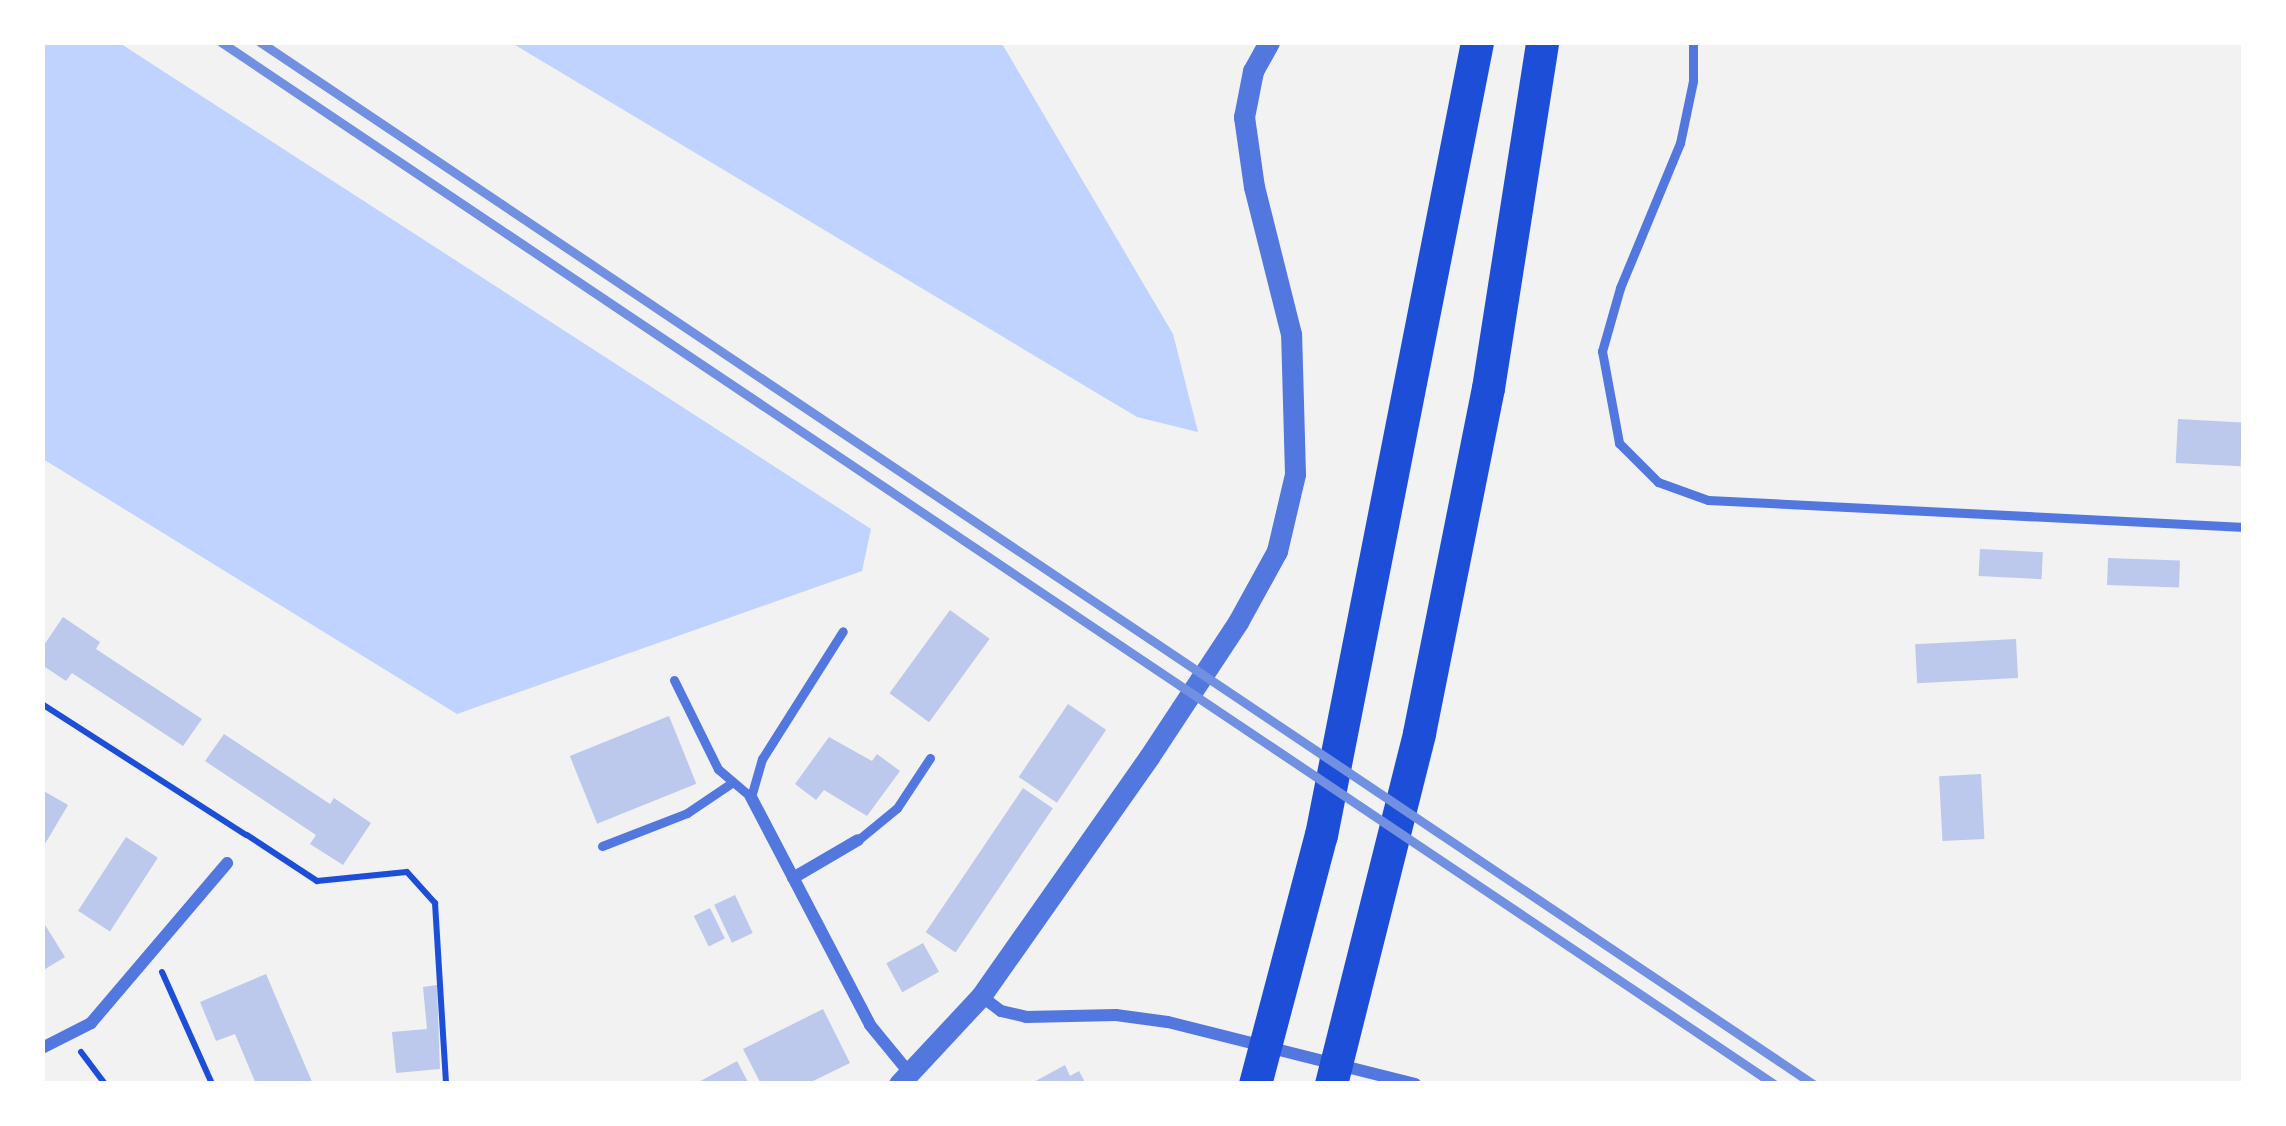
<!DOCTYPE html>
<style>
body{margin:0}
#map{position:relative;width:2286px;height:1126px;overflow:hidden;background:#f2f2f2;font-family:Mulish,sans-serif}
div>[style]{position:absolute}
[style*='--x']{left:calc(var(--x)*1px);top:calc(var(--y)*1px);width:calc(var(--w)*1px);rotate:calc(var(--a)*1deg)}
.water>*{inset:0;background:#bfd3fe}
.building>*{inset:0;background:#bdc9ec;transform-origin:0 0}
.path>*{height:6px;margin:-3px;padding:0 3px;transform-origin:3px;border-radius:3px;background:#1d4ed8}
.service>*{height:9px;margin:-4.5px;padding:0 4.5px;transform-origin:4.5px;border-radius:4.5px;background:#5277de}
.minor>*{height:12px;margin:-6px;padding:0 6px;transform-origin:6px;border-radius:6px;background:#5277de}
.tertiary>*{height:21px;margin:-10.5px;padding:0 10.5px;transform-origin:10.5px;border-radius:10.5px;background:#5277de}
.trunk>*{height:33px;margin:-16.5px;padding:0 16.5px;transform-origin:16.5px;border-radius:16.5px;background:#1d4ed8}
.rail>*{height:9px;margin:-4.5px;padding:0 4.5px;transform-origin:4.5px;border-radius:4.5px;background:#7290e2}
span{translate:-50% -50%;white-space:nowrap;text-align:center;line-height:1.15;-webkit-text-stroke:12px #fff;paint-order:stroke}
.frame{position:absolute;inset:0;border:45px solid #fff;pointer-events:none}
</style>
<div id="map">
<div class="water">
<i style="clip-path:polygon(42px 42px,118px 42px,871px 529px,862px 571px,457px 714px,43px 459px)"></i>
<i style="clip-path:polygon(510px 42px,1001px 42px,1173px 334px,1198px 432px,1137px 417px)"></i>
</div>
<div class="building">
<i style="left:2178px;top:419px;width:65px;height:44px;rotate:3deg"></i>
<i style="left:1980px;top:549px;width:63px;height:27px;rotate:3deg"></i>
<i style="left:2108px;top:558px;width:72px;height:27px;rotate:2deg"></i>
<i style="left:950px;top:610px;width:49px;height:103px;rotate:36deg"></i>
<i style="clip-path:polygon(63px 617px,100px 642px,96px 649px,202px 719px,183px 746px,72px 673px,66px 681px,42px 665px,42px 648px)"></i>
<i style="left:2016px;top:639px;width:39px;height:101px;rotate:87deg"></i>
<i style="left:1068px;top:704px;width:46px;height:88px;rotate:34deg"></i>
<i style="left:669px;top:716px;width:73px;height:107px;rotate:68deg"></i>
<i style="clip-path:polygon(224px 734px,330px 804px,334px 798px,371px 823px,343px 865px,310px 844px,316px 835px,205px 761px)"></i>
<i style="clip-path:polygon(829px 737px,872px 761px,877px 754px,900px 771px,867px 816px,824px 790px,816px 800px,795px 784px)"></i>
<i style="left:1981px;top:774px;width:65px;height:42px;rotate:87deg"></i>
<i style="left:1023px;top:788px;width:36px;height:174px;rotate:34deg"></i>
<i style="clip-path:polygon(42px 790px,68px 805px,42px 849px)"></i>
<i style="left:126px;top:837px;width:38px;height:88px;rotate:33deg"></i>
<i style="left:735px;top:895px;width:42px;height:23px;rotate:65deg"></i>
<i style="left:710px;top:908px;width:34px;height:18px;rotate:64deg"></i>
<i style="clip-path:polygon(42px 920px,65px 957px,42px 971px)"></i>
<i style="left:923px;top:943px;width:33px;height:42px;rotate:61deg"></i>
<i style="clip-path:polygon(266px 974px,313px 1084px,256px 1084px,235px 1034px,216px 1041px,200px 1002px)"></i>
<i style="clip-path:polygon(437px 985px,440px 1069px,396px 1073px,392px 1032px,427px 1029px,423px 987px)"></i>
<i style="clip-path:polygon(823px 1009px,850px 1063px,807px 1084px,761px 1084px,743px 1049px)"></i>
<i style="clip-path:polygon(737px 1061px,749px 1084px,695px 1084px)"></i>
<i style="clip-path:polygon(1065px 1065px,1070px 1076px,1079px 1071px,1086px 1084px,1030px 1084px)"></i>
</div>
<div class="path">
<i style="--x:42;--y:704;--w:242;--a:32.7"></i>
<i style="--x:247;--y:835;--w:84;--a:33.3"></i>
<i style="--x:317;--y:881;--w:90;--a:-5.7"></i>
<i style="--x:407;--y:872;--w:42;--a:47.9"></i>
<i style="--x:435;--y:903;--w:181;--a:86.5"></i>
<i style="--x:162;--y:972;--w:123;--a:65.9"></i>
<i style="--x:81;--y:1052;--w:40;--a:53"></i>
</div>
<div class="service">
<i style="--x:1693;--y:42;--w:39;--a:90"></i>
<i style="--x:1693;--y:81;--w:63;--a:101.8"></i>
<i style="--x:1680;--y:143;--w:157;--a:112.5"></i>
<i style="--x:1620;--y:288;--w:66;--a:105.9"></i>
<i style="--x:1602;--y:351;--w:94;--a:79.5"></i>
<i style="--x:1619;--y:443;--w:55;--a:45"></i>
<i style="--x:1658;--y:482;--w:53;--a:19.8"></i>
<i style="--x:1708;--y:500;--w:537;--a:2.88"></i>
<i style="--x:674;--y:680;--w:99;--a:63.7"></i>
<i style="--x:718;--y:769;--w:43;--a:40.3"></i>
<i style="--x:751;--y:797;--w:40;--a:-74"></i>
<i style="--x:762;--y:759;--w:151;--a:-57.7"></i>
<i style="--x:858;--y:840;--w:50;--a:-39.4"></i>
<i style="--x:897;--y:808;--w:60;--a:-56.6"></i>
<i style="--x:602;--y:846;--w:91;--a:-21.2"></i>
<i style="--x:687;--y:813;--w:55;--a:-34"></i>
</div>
<div class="minor">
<i style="--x:751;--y:797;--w:257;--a:62.4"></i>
<i style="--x:870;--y:1025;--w:65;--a:50.6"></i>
<i style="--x:793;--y:878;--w:75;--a:-30.3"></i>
<i style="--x:981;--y:996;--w:25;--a:37"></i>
<i style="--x:1001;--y:1011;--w:26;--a:13"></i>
<i style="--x:1026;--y:1017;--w:90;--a:-1.3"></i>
<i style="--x:1116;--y:1015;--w:52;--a:7.7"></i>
<i style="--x:1168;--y:1022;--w:255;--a:14.1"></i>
<i style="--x:42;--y:1048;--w:55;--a:-27"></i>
<i style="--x:91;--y:1023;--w:210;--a:-49.6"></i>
</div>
<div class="tertiary">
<i style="--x:899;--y:1084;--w:120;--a:-47"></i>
<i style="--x:981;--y:996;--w:292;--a:-54.9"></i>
<i style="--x:1149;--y:757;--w:162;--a:-56.6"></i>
<i style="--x:1238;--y:622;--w:81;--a:-61.2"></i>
<i style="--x:1277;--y:551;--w:79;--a:-76.8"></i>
<i style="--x:1295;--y:474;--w:140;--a:-91.6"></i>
<i style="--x:1291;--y:334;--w:152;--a:-104.1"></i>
<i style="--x:1254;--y:187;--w:71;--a:-98.1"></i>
<i style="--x:1244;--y:117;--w:47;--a:-78.9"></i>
<i style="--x:1253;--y:71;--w:33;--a:-61"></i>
</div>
<div class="trunk">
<i style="--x:1255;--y:1084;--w:258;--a:-75.2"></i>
<i style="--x:1321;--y:835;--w:808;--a:-78.87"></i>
<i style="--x:1331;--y:1084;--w:362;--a:-75.9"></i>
<i style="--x:1419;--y:733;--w:352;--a:-78.7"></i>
<i style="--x:1488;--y:388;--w:350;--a:-81.1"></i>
</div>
<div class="rail">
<i style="--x:221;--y:42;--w:1870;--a:33.86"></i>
<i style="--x:260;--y:42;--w:1870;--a:33.86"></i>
</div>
<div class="frame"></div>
</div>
